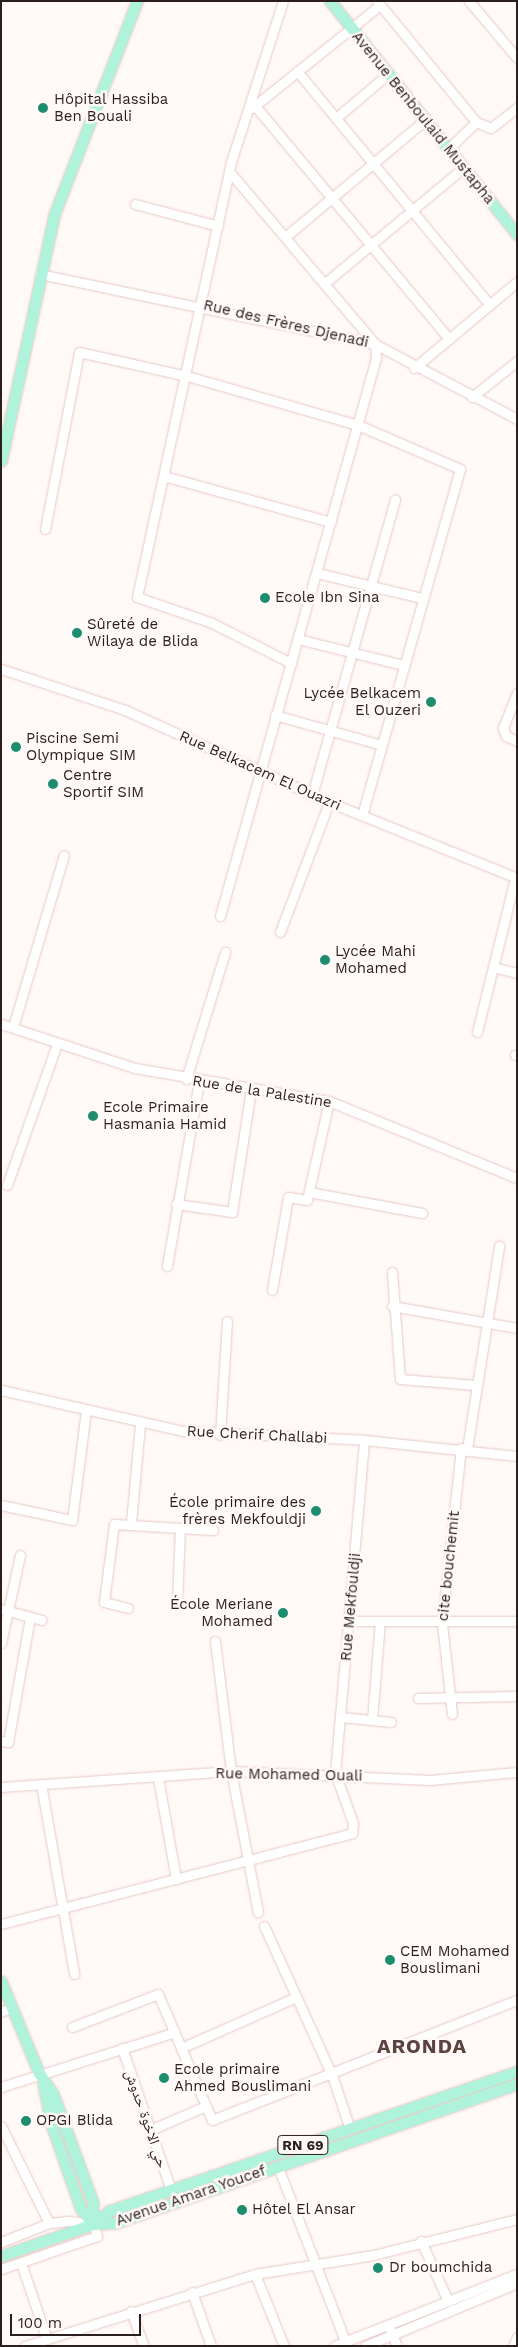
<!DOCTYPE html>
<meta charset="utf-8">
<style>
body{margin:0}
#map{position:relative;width:518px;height:2347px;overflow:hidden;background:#fff9f8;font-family:"Work Sans","Noto Naskh Arabic",sans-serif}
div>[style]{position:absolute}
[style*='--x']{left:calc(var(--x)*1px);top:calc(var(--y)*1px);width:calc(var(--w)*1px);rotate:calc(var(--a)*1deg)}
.roads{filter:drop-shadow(0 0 1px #e7c9c4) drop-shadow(0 0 1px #e7c9c4)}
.minor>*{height:9px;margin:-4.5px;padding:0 4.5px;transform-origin:4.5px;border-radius:4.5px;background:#fff}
.major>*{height:11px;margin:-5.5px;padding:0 5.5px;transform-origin:5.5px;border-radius:5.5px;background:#aff3dc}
.dots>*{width:14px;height:14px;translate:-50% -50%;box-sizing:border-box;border:2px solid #fff9f8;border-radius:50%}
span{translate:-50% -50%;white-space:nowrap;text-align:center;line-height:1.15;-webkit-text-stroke:5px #fff9f8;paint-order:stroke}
.shield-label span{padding:1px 4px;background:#fff9f8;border:1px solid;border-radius:4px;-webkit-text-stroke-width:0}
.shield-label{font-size:14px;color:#2a1f1e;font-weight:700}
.poi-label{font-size:15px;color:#2a1f1e}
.left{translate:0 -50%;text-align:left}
.right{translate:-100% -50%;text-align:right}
.street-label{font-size:15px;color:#2a1f1e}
.district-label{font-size:20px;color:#5b4340;font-weight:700;letter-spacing:1px}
.frame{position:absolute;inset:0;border:2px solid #2a1f1e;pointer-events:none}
.scale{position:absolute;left:10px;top:2314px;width:131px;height:22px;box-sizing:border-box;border:2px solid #2a1f1e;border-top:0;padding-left:6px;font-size:15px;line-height:18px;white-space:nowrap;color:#2a1f1e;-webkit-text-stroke:4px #fff9f8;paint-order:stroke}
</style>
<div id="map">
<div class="roads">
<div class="minor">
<i style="--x:283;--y:1;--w:169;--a:107.9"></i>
<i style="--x:231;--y:162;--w:445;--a:102.2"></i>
<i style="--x:137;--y:597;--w:79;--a:19.1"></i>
<i style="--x:212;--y:623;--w:89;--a:26.9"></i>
<i style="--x:377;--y:1;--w:156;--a:50.7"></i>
<i style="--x:476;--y:122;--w:16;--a:22"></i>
<i style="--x:491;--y:128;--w:33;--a:-38"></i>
<i style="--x:469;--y:1;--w:75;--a:49.9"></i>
<i style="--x:297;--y:71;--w:303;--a:50.5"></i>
<i style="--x:256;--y:107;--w:302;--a:50.2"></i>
<i style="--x:252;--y:108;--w:163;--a:-38.8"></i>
<i style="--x:337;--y:117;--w:67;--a:-40.1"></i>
<i style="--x:448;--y:149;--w:39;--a:-44"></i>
<i style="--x:135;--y:204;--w:86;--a:14.8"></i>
<i style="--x:285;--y:237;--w:182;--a:-39.9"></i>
<i style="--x:40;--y:274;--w:342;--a:11.8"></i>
<i style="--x:375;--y:344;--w:161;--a:27.8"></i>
<i style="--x:325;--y:283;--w:180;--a:-39.8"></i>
<i style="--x:414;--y:368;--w:134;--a:-39.9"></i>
<i style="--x:472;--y:397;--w:58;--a:-38.7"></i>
<i style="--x:164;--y:476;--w:173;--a:15.4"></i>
<i style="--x:45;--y:529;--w:180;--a:-79.1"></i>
<i style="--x:79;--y:352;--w:111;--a:12.5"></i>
<i style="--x:187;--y:376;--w:178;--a:16"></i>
<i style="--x:358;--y:425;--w:111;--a:23.3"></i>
<i style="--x:460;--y:469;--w:360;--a:105.8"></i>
<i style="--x:317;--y:573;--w:108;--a:13.4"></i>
<i style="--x:298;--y:639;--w:108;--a:13.9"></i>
<i style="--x:1;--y:669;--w:131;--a:18.3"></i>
<i style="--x:125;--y:710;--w:224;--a:24.3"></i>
<i style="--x:329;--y:802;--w:203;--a:22"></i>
<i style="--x:517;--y:693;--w:38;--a:112"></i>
<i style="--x:503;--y:728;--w:9;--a:69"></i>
<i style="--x:506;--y:736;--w:12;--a:24"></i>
<i style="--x:275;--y:715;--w:111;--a:15.7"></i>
<i style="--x:312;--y:795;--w:307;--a:-74.3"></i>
<i style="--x:220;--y:916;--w:579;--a:-74.38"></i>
<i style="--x:376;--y:358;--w:14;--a:-94"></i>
<i style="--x:375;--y:344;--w:226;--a:-130.2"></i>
<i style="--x:280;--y:932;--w:139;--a:-69.3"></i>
<i style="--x:493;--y:967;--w:25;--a:14"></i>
<i style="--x:1;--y:1024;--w:141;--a:18.2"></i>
<i style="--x:135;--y:1068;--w:197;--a:9.7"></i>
<i style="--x:329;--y:1101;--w:203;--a:22.3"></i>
<i style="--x:13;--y:1027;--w:179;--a:-73.5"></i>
<i style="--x:477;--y:1032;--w:159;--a:-76.1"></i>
<i style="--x:515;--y:1055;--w:2;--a:0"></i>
<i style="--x:186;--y:1079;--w:133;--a:-72.9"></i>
<i style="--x:7;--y:1185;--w:150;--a:-70.5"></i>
<i style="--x:309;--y:1192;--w:115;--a:10.5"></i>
<i style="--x:176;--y:1204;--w:57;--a:8.1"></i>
<i style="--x:232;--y:1212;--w:124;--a:-81.2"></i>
<i style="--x:167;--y:1266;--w:189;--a:-80.2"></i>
<i style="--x:392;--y:1272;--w:107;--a:85.7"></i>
<i style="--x:400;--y:1379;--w:76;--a:4.5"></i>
<i style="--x:272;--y:1290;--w:94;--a:-80.2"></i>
<i style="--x:288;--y:1197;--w:19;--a:9"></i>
<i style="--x:307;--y:1200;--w:101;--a:-77.5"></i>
<i style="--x:392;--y:1306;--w:127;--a:10"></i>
<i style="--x:1;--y:1390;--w:187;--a:12.7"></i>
<i style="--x:183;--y:1431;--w:181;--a:2.8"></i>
<i style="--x:364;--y:1440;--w:154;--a:6"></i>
<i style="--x:220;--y:1435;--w:114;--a:-86.5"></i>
<i style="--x:467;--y:1449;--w:206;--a:-81"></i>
<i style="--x:1;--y:1505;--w:73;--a:11.9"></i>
<i style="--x:72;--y:1520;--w:110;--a:-82.7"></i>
<i style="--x:131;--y:1522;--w:97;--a:-84.7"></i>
<i style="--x:177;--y:1602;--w:74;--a:-87.7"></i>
<i style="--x:128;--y:1608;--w:25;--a:-166"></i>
<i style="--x:104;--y:1602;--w:79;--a:-82.7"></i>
<i style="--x:114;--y:1524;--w:99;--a:3.5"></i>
<i style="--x:1;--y:1609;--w:42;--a:15"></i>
<i style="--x:350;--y:1621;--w:167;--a:0"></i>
<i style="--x:215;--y:1641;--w:131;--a:83"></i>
<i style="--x:231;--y:1771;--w:144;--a:79.2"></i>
<i style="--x:1;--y:1643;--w:90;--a:-77.8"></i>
<i style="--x:418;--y:1698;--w:99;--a:-1.2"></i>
<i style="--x:452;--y:1714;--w:92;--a:-96.3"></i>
<i style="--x:442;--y:1623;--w:176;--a:-83.8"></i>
<i style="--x:341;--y:1717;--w:50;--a:5.7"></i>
<i style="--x:372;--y:1720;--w:99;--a:-85.4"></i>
<i style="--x:1;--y:1741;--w:7;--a:8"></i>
<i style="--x:8;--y:1742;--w:127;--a:-80"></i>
<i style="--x:158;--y:1778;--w:103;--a:79.9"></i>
<i style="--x:41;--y:1784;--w:193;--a:80.1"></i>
<i style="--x:1;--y:1787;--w:231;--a:-4"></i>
<i style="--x:231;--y:1771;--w:199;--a:2.6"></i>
<i style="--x:430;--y:1780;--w:87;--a:-5.3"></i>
<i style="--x:1;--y:1924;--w:363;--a:-14.5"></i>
<i style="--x:352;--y:1833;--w:10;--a:-84"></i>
<i style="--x:353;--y:1823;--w:53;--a:-109.8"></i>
<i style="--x:335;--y:1773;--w:334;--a:-85"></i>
<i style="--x:264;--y:1926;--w:164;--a:65.5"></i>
<i style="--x:332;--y:2075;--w:57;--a:71.6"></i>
<i style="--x:1;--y:2012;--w:12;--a:-24"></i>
<i style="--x:72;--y:2027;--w:92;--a:-21"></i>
<i style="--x:158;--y:1994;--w:137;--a:66.8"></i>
<i style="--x:212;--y:2120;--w:328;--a:-21.5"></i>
<i style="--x:122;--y:2048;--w:150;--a:71"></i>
<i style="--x:181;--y:2048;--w:126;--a:-23.9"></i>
<i style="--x:1;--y:2087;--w:182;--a:-17.5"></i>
<i style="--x:1;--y:2126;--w:108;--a:63.7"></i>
<i style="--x:150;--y:2130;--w:61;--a:-23.2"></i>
<i style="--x:278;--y:2167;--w:192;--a:68.9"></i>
<i style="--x:421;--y:2241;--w:66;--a:65.8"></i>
<i style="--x:1;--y:2242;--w:52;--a:-21.6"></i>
<i style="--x:49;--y:2223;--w:20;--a:-6"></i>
<i style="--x:69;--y:2221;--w:24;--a:7"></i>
<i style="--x:93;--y:2224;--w:13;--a:72"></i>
<i style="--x:97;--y:2236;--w:102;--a:161"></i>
<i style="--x:21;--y:2263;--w:78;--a:71.3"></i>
<i style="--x:255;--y:2274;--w:78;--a:68.1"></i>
<i style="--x:192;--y:2292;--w:57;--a:70.6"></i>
<i style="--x:131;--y:2311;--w:37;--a:70"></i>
<i style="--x:390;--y:2329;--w:18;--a:68"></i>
<i style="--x:25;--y:2346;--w:241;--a:-17.4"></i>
<i style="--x:255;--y:2274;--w:120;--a:-9.1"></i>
<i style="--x:373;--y:2255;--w:148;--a:-14"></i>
<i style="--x:334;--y:2346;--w:197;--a:-21.5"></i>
<i style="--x:365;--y:2346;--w:165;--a:-22.5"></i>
<i style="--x:513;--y:2346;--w:10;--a:-66"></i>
</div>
<div class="major">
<i style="--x:330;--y:1;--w:299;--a:51.3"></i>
<i style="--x:1;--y:461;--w:252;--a:-77.8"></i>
<i style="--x:54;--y:215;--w:230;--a:-68.8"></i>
<i style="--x:1;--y:1981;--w:100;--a:67.6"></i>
<i style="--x:39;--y:2073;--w:25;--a:56"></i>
<i style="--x:53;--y:2094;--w:116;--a:69.8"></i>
<i style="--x:93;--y:2203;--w:21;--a:90"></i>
<i style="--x:43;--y:2083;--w:42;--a:79"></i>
<i style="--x:51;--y:2124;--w:90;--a:70.6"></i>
<i style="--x:81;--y:2209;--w:19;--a:51"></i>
<i style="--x:93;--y:2224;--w:22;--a:-3"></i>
<i style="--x:115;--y:2223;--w:425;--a:-19.1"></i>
<i style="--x:1;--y:2256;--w:97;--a:-19.2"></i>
<i style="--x:93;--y:2224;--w:21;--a:-39"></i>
<i style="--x:109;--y:2211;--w:431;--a:-18.9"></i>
</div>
</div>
<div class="dots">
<i style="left:43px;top:108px;background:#1c8e6f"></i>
<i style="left:265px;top:598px;background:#1c8e6f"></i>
<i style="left:77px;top:633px;background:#1c8e6f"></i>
<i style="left:431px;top:702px;background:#1c8e6f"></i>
<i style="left:16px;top:747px;background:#1c8e6f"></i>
<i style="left:53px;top:784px;background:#1c8e6f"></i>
<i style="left:325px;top:960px;background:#1c8e6f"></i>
<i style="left:93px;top:1116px;background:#1c8e6f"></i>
<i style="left:316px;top:1511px;background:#1c8e6f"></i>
<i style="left:283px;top:1613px;background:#1c8e6f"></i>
<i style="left:390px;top:1960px;background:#1c8e6f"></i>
<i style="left:164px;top:2078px;background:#1c8e6f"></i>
<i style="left:26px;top:2121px;background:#1c8e6f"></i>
<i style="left:242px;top:2210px;background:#1c8e6f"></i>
<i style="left:378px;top:2268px;background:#1c8e6f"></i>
</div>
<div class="shield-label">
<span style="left:303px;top:2145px">RN 69</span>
</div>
<div class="poi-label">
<span class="left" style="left:54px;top:108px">Hôpital Hassiba<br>Ben Bouali</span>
<span class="left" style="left:275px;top:598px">Ecole Ibn Sina</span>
<span class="left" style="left:87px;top:633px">Sûreté de<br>Wilaya de Blida</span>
<span class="right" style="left:421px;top:702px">Lycée Belkacem<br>El Ouzeri</span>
<span class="left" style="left:26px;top:747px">Piscine Semi<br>Olympique SIM</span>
<span class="left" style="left:63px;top:784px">Centre<br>Sportif SIM</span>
<span class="left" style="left:335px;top:960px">Lycée Mahi<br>Mohamed</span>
<span class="left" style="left:103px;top:1116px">Ecole Primaire<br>Hasmania Hamid</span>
<span class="right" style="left:306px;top:1511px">École primaire des<br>frères Mekfouldji</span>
<span class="right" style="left:273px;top:1613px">École Meriane<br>Mohamed</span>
<span class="left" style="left:400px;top:1960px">CEM Mohamed<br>Bouslimani</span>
<span class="left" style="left:174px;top:2078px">Ecole primaire<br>Ahmed Bouslimani</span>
<span class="left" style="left:36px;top:2121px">OPGI Blida</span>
<span class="left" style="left:252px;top:2210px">Hôtel El Ansar</span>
<span class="left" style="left:389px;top:2268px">Dr boumchida</span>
</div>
<div class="street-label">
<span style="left:423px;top:118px;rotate:51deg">Avenue Benboulaid Mustapha</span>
<span style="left:286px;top:324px;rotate:13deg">Rue des Frères Djenadi</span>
<span style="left:260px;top:771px;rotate:24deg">Rue Belkacem El Ouazri</span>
<span style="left:262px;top:1092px;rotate:9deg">Rue de la Palestine</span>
<span style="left:257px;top:1435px;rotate:3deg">Rue Cherif Challabi</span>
<span style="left:449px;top:1566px;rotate:-84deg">cite bouchemit</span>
<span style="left:351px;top:1607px;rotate:-85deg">Rue Mekfouldji</span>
<span style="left:289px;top:1775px;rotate:1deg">Rue Mohamed Ouali</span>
<span style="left:146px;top:2119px;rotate:71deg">حي الاخوة حدوش</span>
<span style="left:191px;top:2196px;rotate:-19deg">Avenue Amara Youcef</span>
</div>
<div class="district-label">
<span style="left:422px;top:2046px">ARONDA</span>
</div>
<div class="frame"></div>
<div class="scale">100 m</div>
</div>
